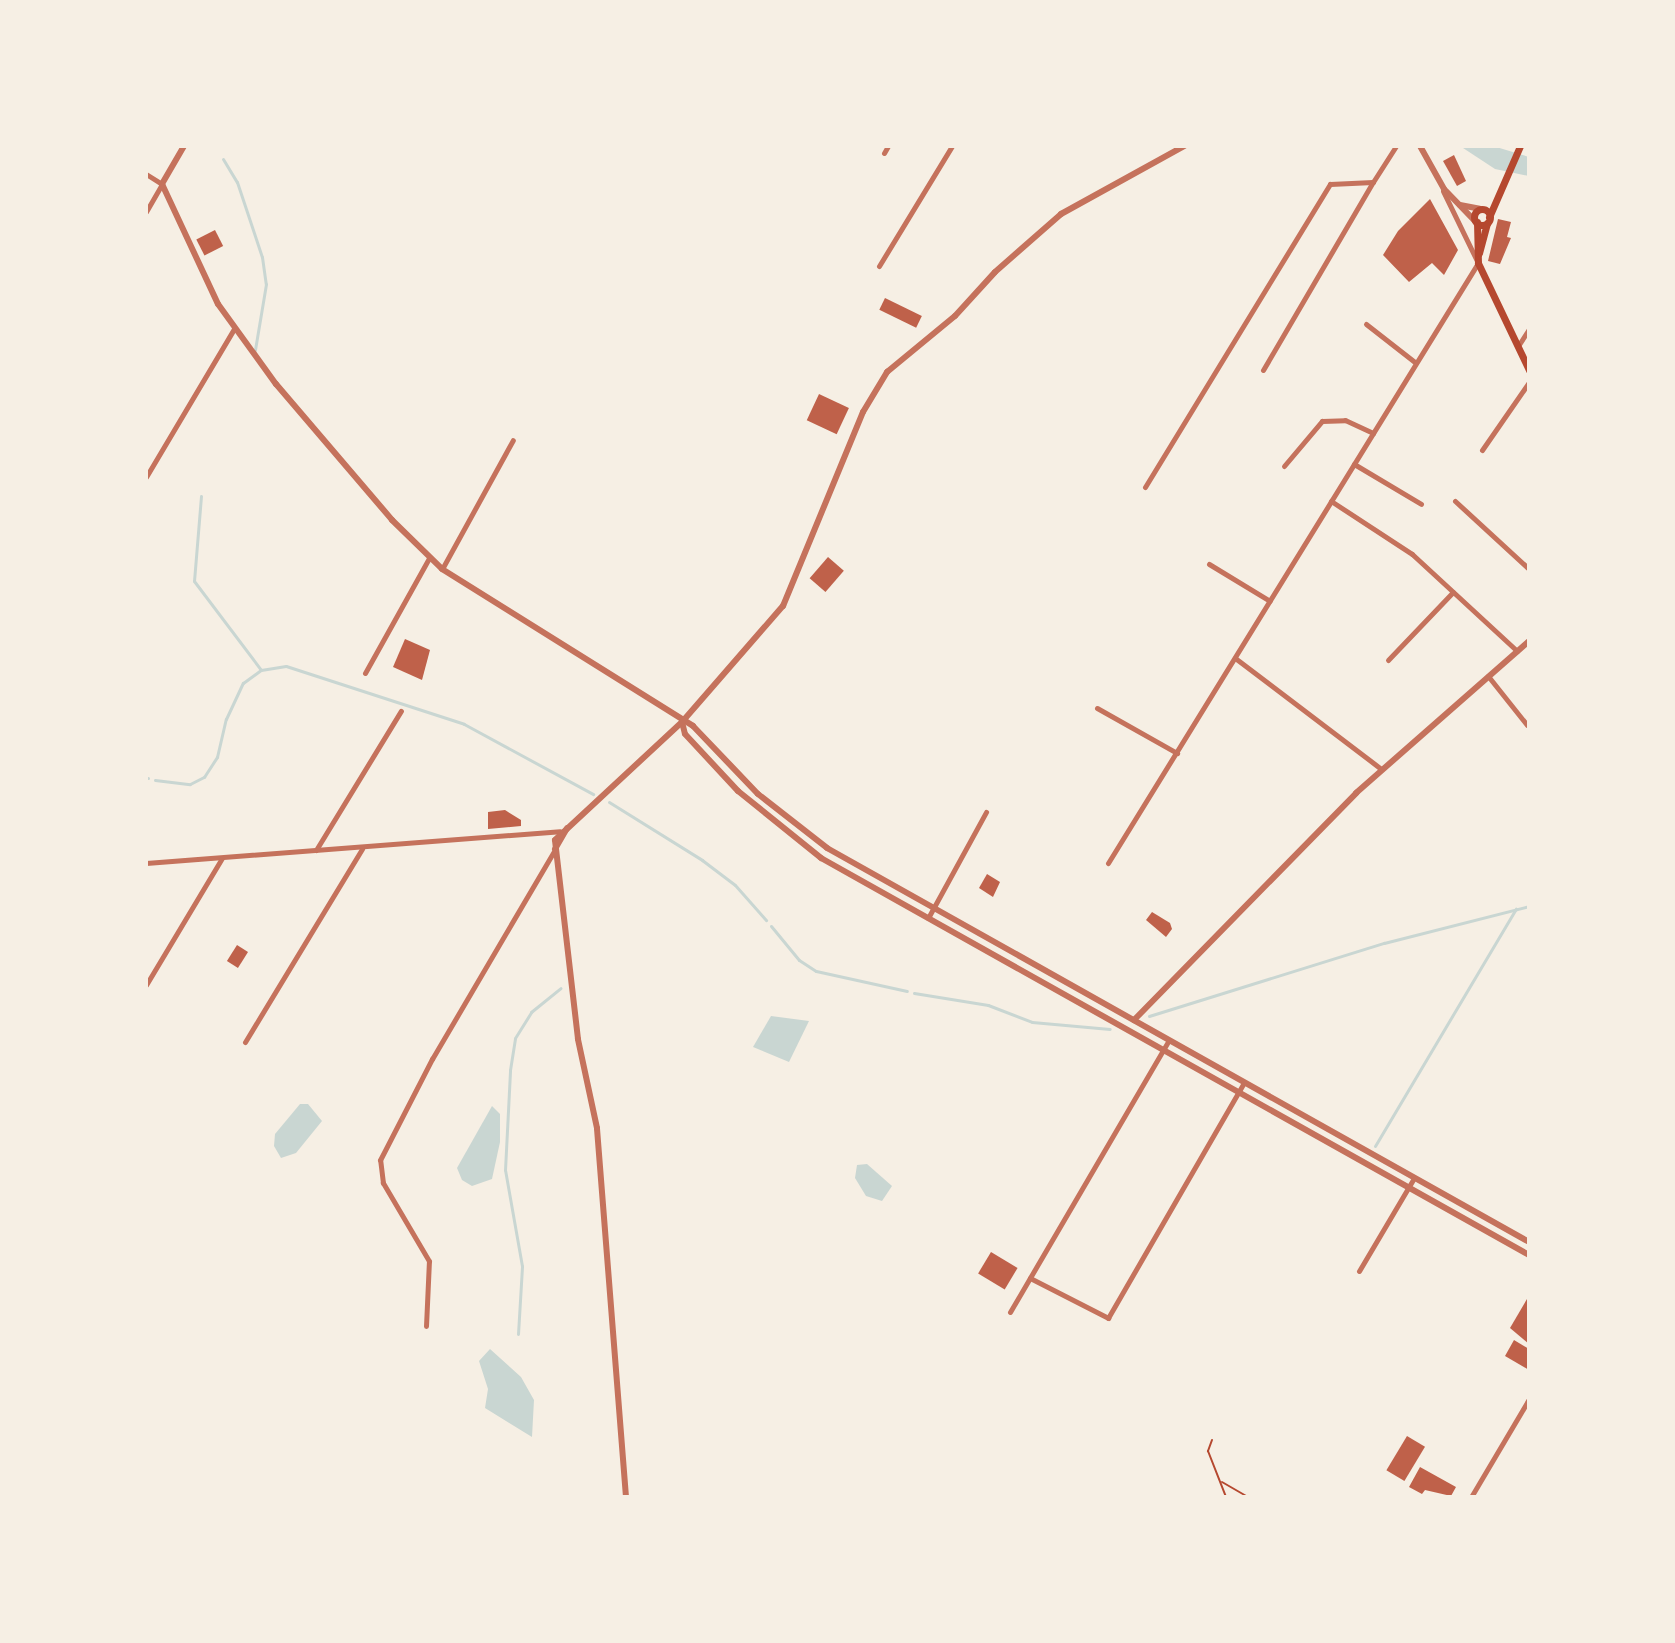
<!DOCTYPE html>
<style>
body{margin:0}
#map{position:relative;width:1675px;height:1643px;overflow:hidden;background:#f6efe4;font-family:Arial,sans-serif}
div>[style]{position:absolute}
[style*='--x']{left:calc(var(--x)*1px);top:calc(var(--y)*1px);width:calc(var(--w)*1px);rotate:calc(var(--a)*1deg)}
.water>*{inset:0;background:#c9d6d2}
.stream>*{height:3px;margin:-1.5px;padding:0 1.5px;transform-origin:1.5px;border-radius:1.5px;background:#c9d6d2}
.building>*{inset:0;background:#bf614a;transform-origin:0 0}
.path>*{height:2px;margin:-1px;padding:0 1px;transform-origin:1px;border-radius:1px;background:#b5482f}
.minor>*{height:5px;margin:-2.5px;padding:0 2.5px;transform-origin:2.5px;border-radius:2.5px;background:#c5725c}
.tertiary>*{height:6px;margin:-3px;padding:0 3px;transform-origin:3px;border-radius:3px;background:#c5725c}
.secondary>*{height:7px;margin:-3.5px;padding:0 3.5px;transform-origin:3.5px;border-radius:3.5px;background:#b5482f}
.secondary>.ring{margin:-3.5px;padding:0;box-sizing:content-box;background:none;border:7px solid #b5482f;border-radius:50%}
span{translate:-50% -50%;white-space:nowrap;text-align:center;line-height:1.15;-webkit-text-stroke:7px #f6efe4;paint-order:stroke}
.frame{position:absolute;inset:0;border:148px solid #f6efe4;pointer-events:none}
</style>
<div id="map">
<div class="water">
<i style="clip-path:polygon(1460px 146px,1493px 146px,1529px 157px,1529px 176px,1495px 169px)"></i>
<i style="clip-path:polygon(771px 1016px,809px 1021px,789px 1062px,753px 1047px)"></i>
<i style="clip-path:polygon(300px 1104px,308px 1104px,322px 1121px,296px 1153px,281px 1158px,274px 1146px,275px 1134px)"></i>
<i style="clip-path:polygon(492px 1106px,500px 1114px,500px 1142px,492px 1179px,472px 1186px,462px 1180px,457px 1168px)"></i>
<i style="clip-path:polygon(867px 1164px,892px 1186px,882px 1201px,866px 1196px,855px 1178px,857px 1165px)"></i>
<i style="clip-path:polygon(490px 1349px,521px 1377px,534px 1400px,532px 1437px,485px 1408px,488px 1389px,479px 1361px)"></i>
</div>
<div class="stream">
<i style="--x:223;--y:159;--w:27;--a:59"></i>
<i style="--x:237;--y:182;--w:79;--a:71.6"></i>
<i style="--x:262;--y:257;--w:27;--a:82"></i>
<i style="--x:266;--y:284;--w:67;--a:99.5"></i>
<i style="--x:201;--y:496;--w:85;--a:94.7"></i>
<i style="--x:194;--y:581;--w:111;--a:53"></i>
<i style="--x:146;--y:778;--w:2;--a:0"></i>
<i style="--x:155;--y:780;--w:35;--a:7"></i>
<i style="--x:190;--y:784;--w:16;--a:-27"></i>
<i style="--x:204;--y:777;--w:24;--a:-57"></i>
<i style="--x:217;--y:757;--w:39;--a:-77"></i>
<i style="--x:226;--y:719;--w:40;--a:-65"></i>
<i style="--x:243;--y:683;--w:22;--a:-36"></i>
<i style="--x:261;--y:670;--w:25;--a:-9"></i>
<i style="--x:286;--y:666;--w:187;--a:18"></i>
<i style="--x:464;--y:724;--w:147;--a:28.5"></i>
<i style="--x:609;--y:802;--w:110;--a:31.9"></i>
<i style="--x:702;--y:860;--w:41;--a:37.1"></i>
<i style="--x:735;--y:885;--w:47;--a:48.5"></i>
<i style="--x:771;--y:926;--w:44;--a:50.5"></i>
<i style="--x:799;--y:960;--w:20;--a:33"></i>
<i style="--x:816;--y:971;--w:93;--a:12.4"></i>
<i style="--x:914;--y:993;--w:75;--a:9.2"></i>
<i style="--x:988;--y:1005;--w:47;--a:21.1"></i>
<i style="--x:1032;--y:1022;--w:78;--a:5.1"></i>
<i style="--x:1149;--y:1016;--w:246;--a:-17.3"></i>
<i style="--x:1384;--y:943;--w:150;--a:-14.3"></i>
<i style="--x:1375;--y:1146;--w:276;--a:-59.3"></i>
<i style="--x:518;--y:1334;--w:68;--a:-86.6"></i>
<i style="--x:522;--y:1266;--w:97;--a:-100"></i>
<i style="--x:505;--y:1170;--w:100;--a:-87.1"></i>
<i style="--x:510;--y:1070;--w:32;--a:-81"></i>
<i style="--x:515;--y:1038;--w:31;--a:-58"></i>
<i style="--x:531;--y:1012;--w:38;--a:-39"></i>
</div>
<div class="building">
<i style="clip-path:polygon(1454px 155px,1466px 181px,1457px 186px,1443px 161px)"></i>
<i style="clip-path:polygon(1430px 199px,1458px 250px,1444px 275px,1432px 263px,1409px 282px,1383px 255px,1398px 231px)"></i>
<i style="clip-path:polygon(1498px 219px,1511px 222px,1507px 237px,1511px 238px,1500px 264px,1488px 261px)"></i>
<i style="left:215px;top:230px;width:18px;height:21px;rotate:63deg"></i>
<i style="left:885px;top:298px;width:41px;height:13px;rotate:26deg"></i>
<i style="left:819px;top:394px;width:33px;height:29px;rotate:25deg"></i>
<i style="left:828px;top:557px;width:21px;height:28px;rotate:41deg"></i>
<i style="clip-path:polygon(405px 639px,430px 650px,422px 680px,393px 667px)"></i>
<i style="clip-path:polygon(505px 810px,521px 820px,521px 826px,488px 829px,488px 812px)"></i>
<i style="clip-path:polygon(987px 874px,1000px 882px,993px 897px,979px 888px)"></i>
<i style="clip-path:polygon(1152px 912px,1170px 923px,1172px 929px,1166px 937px,1146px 920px)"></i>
<i style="left:237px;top:945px;width:13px;height:19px;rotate:32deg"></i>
<i style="left:991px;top:1252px;width:31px;height:25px;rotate:31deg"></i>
<i style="clip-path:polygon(1527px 1299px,1529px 1301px,1529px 1344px,1510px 1328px)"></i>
<i style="clip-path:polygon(1514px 1340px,1529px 1349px,1529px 1370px,1505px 1356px)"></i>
<i style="left:1407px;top:1436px;width:21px;height:40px;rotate:31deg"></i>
<i style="clip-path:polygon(1420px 1467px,1456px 1487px,1451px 1496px,1425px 1490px,1422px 1494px,1409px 1487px)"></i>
</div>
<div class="path">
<i style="--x:1212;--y:1440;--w:12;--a:110"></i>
<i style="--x:1208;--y:1451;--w:49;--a:68.6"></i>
<i style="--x:1222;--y:1482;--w:30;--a:30"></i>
</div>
<div class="minor">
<i style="--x:884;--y:153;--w:8;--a:-60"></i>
<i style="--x:146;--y:174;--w:19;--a:32"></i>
<i style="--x:162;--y:184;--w:32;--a:120"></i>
<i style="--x:879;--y:266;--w:140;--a:-58.7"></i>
<i style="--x:1366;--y:324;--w:63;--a:38"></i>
<i style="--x:1518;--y:346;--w:20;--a:-57"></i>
<i style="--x:1263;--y:370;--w:218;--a:-59.7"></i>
<i style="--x:1482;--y:450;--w:83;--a:-55.3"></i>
<i style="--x:1354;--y:464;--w:78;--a:30.8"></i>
<i style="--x:1284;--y:466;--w:59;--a:-49.8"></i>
<i style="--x:1322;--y:421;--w:23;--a:-2"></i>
<i style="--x:1345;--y:420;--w:31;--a:25"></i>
<i style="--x:146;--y:477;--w:172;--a:-59.3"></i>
<i style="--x:1145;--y:487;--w:355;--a:-58.6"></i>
<i style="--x:1330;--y:184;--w:43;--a:-2.7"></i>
<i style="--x:1373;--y:182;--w:43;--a:-57.4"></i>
<i style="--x:1331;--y:501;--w:97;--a:33.2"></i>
<i style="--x:1412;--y:554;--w:143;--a:42.7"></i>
<i style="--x:1455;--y:501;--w:100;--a:42.6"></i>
<i style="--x:1209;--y:564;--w:71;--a:31.2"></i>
<i style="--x:442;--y:569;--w:147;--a:-61.2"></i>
<i style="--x:1235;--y:658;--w:183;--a:37.2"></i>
<i style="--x:1388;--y:660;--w:94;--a:-46.3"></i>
<i style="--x:365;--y:673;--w:132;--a:-60.9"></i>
<i style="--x:1488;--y:676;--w:63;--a:51.5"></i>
<i style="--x:1097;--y:708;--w:92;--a:29.4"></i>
<i style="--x:316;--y:850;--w:163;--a:-58.6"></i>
<i style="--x:146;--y:863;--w:415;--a:-4.4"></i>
<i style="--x:1108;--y:863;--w:705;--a:-58.34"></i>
<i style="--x:1478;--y:263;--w:80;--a:-115.9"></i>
<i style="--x:928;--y:918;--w:121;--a:-61.3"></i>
<i style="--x:146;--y:985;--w:148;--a:-59.1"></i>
<i style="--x:245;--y:1042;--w:226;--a:-58.8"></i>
<i style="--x:1359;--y:1271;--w:108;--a:-59.4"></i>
<i style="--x:1030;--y:1278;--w:88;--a:27.1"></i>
<i style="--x:1108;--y:1318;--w:272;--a:-60"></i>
<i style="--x:1010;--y:1312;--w:315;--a:-59.7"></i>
<i style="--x:426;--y:1326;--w:65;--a:-87.4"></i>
<i style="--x:429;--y:1261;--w:91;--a:-120.5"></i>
<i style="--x:383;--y:1183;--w:23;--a:-97"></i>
<i style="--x:380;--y:1160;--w:114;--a:-62.8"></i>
<i style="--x:432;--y:1059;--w:243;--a:-59.6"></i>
<i style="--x:1361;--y:1497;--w:32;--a:0"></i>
<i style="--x:1471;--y:1497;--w:114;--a:-59.4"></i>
</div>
<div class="tertiary">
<i style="--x:184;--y:146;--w:44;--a:120.1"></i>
<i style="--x:162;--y:184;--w:132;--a:65"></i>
<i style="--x:218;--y:304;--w:99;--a:54.1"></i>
<i style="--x:276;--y:384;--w:179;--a:49.5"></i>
<i style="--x:392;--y:520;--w:70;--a:44.4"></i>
<i style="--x:442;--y:569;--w:296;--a:32"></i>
<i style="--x:693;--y:726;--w:94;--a:46.3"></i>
<i style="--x:758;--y:794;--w:88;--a:38"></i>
<i style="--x:827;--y:848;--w:805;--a:29.3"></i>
<i style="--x:1420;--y:146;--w:49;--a:60.8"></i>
<i style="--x:1444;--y:189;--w:45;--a:45.9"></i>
<i style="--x:1460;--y:205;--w:20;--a:11"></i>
<i style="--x:682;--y:722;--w:12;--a:76"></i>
<i style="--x:685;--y:734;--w:78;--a:47.1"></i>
<i style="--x:738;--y:791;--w:107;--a:38.9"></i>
<i style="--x:821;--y:858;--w:812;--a:29.28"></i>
<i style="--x:555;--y:849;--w:24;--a:-60"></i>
<i style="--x:1134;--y:1020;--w:318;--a:-45.6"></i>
<i style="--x:1356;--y:793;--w:230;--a:-41.3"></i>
<i style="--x:626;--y:1497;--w:370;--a:-94.5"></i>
<i style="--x:597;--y:1128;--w:91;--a:-102.1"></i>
<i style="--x:578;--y:1039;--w:200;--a:-96.6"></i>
<i style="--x:555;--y:840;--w:173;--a:-42.9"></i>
<i style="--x:682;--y:722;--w:154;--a:-49"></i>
<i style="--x:783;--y:606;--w:210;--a:-67.6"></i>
<i style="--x:863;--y:412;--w:47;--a:-59"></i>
<i style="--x:887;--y:372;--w:88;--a:-39.5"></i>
<i style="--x:955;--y:316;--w:59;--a:-47.7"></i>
<i style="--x:995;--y:272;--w:88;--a:-41.3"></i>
<i style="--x:1061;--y:214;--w:141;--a:-28.9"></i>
</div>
<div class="secondary">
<i class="ring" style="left:1474px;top:209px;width:9px;height:9px"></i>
<i style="--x:1489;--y:217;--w:77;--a:-66.4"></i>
<i style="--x:1477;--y:222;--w:41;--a:88.6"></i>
<i style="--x:1478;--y:263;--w:119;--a:64.5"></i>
<i style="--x:1479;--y:253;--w:31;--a:-75"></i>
</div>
<div class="frame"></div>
</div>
